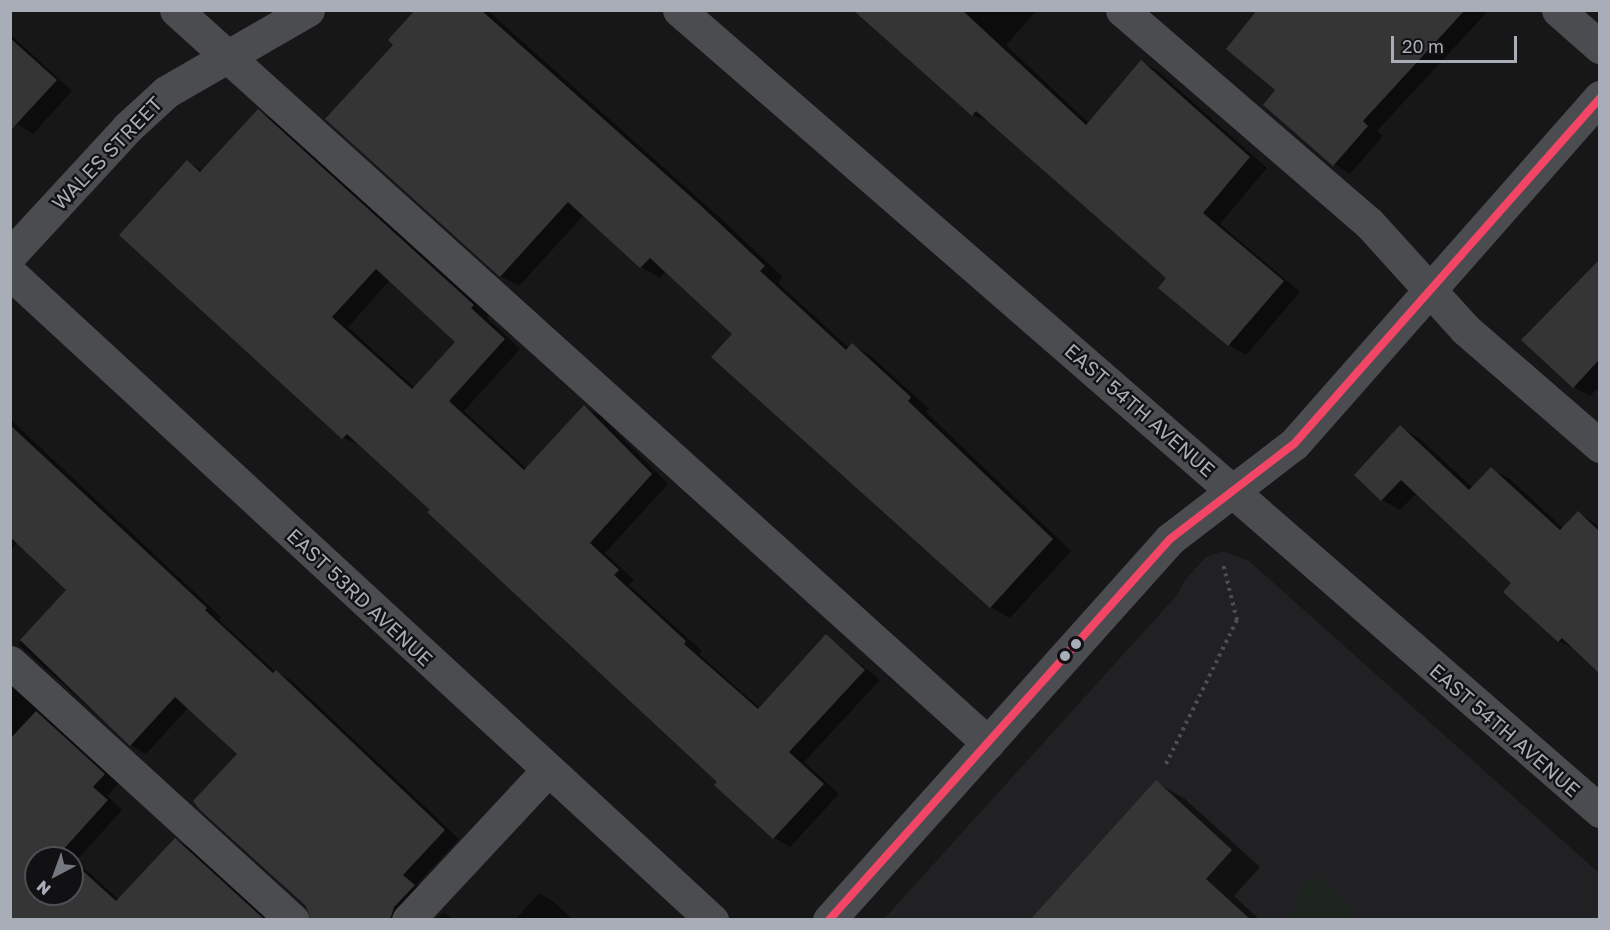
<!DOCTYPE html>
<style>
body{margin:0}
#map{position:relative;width:1610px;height:930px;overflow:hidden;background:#171717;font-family:"Golos Text",sans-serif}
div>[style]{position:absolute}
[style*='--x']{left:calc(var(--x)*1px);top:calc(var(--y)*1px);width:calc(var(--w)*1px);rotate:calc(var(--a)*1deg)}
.built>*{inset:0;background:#212123}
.green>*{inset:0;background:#1d241e}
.shadow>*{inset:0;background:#0007}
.building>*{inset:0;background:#353536}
.path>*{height:4px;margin-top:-2px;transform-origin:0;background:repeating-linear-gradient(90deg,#4d4e52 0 3px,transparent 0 7.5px)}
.minor>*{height:33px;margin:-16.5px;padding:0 16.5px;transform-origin:16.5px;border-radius:16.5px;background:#4b4c50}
.bus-1>*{height:8px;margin:-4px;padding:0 4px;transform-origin:4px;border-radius:4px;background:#f34667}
.dots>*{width:16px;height:16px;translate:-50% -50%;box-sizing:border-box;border:3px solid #111113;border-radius:50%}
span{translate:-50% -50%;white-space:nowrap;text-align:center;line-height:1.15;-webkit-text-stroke:4.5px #111113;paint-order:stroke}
.street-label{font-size:20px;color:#a8adb8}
.frame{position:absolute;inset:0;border:12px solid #a8adb8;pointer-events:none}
.north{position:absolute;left:24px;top:846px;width:60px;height:60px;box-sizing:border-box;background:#111113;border:2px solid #4d4f55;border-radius:50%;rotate:221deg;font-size:16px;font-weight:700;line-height:24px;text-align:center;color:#a8adb8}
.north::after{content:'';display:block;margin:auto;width:21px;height:27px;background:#757880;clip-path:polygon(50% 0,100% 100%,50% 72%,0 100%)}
.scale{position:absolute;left:1391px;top:36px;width:126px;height:27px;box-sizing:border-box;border:3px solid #a8adb8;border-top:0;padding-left:8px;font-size:18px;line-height:21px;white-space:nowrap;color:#a8adb8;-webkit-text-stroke:4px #111113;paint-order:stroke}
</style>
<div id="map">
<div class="built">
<i style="clip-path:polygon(1223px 551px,1249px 561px,1599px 873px,1599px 919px,883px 920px,1178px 594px,1184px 581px,1206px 557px)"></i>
</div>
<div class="green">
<i style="clip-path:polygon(1314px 875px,1351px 908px,1353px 919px,1285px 919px,1300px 904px,1294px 898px)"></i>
</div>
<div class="shadow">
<i style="clip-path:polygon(417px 10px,487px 10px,718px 216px,783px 277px,778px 283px,849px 348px,852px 345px,871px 356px,929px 409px,926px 412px,1071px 551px,1010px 618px,991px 607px,713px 356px,734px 334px,666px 271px,660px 278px,641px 267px,584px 215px,519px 286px,500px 276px,396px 45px)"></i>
<i style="clip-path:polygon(854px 10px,1037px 10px,1006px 45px,1089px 123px,1142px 62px,1159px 72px,1267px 168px,1220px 224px,1300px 292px,1246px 355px,1229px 345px,1160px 287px,1168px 278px,992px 123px,973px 115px)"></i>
<i style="clip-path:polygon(1318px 10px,1489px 10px,1377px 131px,1383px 136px,1350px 174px,1334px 164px,1278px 90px)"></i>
<i style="clip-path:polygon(10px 34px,72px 91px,33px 134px,10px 119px)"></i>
<i style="clip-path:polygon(evenodd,258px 111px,274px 120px,489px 315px,487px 318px,520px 349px,464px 411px,527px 469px,585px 407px,601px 416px,668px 484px,605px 553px,634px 580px,629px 585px,702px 651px,699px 654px,760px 708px,826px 636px,880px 680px,804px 762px,839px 794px,790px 847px,774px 838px,716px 785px,719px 781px,361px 445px,343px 438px,121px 235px,187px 162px,203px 171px,258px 111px,390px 280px,457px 342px,415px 388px,348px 327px,390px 280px)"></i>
<i style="clip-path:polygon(1600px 261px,1600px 386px,1590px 396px,1574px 387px,1523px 340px)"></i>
<i style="clip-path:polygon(10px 419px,221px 617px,219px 620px,276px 672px,291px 680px,459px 839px,417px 884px,429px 895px,408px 920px,338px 920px,239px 754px,189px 707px,146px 754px,131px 745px,18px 644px,68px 590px,17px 543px,10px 551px)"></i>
<i style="clip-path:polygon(1400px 427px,1419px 438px,1473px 488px,1491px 469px,1510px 479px,1563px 528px,1578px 513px,1600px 526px,1600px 669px,1578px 650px,1558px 641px,1513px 583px,1417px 493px,1400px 510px,1382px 500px)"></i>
<i style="clip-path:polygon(evenodd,10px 682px,119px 783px,107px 796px,122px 810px,76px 861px,119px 900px,175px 840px,191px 848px,268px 920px,10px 917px,10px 682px,36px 858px,72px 858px,72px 894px,36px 894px,36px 858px)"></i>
<i style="clip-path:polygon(1156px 782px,1185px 799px,1260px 867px,1234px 896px,1260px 920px,1032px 920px)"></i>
<i style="clip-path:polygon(539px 893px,554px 902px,573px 920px,515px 920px)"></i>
<i style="clip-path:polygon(443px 913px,455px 920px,435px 920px)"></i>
</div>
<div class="building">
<i style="clip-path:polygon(415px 10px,481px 10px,699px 204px,765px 266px,760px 271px,846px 350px,852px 343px,911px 397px,908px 401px,1053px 539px,990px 608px,711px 357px,732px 334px,650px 258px,640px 268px,568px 202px,500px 277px,325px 119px,393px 45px,388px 40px)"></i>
<i style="clip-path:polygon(853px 10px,962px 10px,1086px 125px,1141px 60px,1250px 157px,1203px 213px,1284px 281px,1228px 346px,1158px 288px,1166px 278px,976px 111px,972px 116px)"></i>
<i style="clip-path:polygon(1257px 10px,1465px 10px,1363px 121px,1368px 126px,1333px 166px,1263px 105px,1275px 90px,1226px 49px)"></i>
<i style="clip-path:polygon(10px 38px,57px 80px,10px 131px)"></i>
<i style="clip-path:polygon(evenodd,258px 109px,474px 305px,471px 308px,505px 339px,449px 401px,524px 470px,584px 405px,652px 474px,590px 543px,619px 570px,614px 575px,686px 641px,684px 644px,758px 709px,826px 634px,865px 670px,789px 752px,824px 784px,773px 839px,714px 785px,717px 782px,427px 512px,430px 510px,347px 434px,342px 439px,119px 235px,187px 160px,200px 172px,258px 109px,376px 269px,455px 342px,412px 389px,332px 317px,376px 269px)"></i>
<i style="clip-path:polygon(1599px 260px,1599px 360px,1573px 388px,1521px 340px)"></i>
<i style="clip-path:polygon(10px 425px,207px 608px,205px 610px,273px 673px,276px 670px,445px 830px,403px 875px,415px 885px,394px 907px,390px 920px,311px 920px,306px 906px,200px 810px,193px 801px,237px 754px,175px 697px,130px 746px,20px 640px,66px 590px,10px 537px)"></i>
<i style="clip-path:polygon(1400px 425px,1469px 490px,1491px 467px,1560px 530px,1578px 511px,1599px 531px,1599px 673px,1562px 638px,1558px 642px,1503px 592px,1511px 583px,1401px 480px,1381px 501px,1354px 475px)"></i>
<i style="clip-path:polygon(36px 711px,105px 774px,93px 787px,108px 800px,62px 851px,69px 858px,36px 858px,36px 894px,72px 894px,72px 861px,116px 901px,175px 838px,265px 920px,10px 920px,10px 739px)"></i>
<i style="clip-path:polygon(1156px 780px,1232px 850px,1206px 879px,1251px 920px,1030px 920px)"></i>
</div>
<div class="path">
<i style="--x:1166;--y:764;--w:161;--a:-63.8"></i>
<i style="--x:1237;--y:620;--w:58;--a:-104"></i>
</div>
<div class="minor">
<i style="--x:176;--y:10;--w:1094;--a:42.07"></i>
<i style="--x:679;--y:10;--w:1221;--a:41.01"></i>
<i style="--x:1122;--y:10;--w:326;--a:40.8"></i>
<i style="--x:1369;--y:223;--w:143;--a:47.8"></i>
<i style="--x:1465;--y:329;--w:179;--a:40.9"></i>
<i style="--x:1558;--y:10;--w:56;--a:41.4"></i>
<i style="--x:10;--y:255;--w:174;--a:-47.3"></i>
<i style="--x:128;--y:127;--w:52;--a:-42.6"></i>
<i style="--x:166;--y:92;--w:164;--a:-30"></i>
<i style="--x:10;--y:273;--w:955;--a:42.67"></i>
<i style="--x:10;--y:662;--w:383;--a:42.4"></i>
<i style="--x:408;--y:920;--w:204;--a:-47"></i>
<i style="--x:829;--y:920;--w:511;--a:-48.17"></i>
<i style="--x:1170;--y:539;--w:156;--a:-37.5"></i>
<i style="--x:1294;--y:444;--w:463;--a:-48.6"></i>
</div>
<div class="bus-1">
<i style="--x:829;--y:920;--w:511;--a:-48.17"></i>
<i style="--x:1170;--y:539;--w:156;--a:-37.5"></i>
<i style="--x:1294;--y:444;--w:462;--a:-48.5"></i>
</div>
<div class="dots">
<i style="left:1076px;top:644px;background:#a8adb8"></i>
<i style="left:1065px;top:656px;background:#a8adb8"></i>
</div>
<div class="street-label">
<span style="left:107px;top:153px;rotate:-46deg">WALES STREET</span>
<span style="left:1140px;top:410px;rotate:41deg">EAST 54TH AVENUE</span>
<span style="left:360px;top:597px;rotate:43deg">EAST 53RD AVENUE</span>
<span style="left:1505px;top:730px;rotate:41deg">EAST 54TH AVENUE</span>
</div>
<div class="frame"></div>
<div class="north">N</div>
<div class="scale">20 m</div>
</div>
